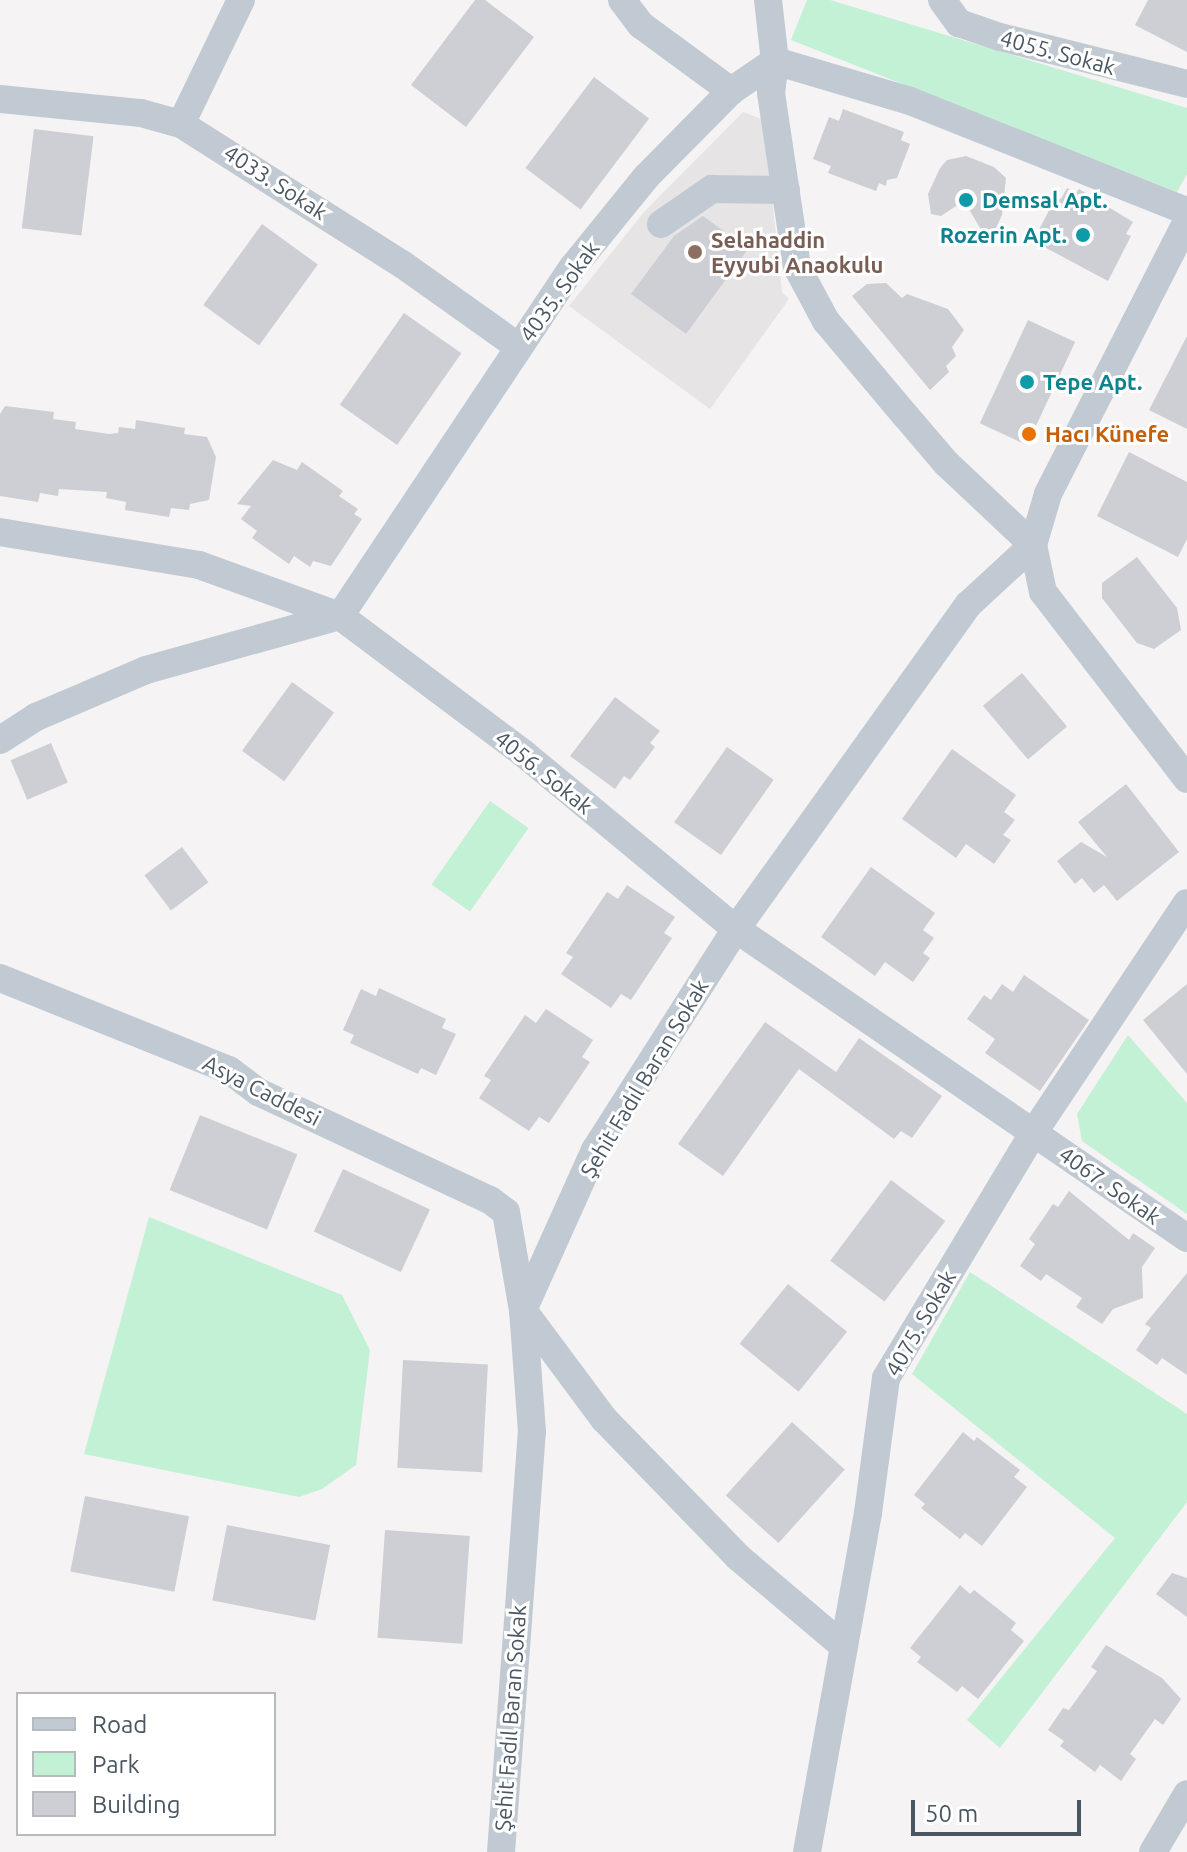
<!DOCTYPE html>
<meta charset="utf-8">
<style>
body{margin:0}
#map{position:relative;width:1187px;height:1852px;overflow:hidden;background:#f5f3f3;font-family:Ubuntu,sans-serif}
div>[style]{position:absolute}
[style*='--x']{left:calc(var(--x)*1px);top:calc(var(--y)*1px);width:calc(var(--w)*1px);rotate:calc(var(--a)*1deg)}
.education>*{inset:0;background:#e6e4e5}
.green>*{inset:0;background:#c3f1d5;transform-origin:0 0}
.building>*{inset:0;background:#cdcfd5;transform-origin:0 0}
.minor>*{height:28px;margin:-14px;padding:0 14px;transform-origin:14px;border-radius:14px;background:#c1cad2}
.dots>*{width:22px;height:22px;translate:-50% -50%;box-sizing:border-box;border:4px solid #fff;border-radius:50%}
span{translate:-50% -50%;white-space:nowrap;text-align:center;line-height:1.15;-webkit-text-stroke:6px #fff;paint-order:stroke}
.street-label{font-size:22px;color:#4a5661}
.culture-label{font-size:22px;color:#0d838f;font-weight:700}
.left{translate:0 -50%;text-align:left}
.right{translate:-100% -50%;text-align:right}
.education-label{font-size:22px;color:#785e54;font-weight:700}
.food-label{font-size:22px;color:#c56008;font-weight:700}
.legend{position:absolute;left:16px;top:1692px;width:260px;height:144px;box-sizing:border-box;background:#fff;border:2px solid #b7bbc0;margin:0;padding:10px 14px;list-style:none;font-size:24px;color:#4a5661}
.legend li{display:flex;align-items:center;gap:16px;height:40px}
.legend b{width:40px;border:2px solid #b7bbc0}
.scale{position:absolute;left:911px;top:1800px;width:170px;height:36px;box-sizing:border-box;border:4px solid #4a5661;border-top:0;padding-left:10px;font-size:24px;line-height:28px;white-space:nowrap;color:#4a5661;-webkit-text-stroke:6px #fff;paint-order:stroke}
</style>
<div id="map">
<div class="education">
<i style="clip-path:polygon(743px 112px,764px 120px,782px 292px,789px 299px,710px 409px,569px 306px,644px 212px)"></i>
</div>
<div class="green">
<i style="clip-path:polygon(807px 0,830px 0,1187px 108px,1187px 174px,1177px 192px,791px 40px)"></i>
<i style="left:490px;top:801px;width:47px;height:102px;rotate:35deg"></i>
<i style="clip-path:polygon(1128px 1035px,1187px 1103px,1187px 1214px,1082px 1141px,1077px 1114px)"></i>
<i style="clip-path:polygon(149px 1217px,342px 1295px,370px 1350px,356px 1465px,322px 1489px,299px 1497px,84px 1454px)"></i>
<i style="clip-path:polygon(970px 1272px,1187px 1414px,1187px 1502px,1000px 1748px,967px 1720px,1115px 1538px,912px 1374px)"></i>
</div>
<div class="building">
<i style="clip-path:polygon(475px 0,485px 0,534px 37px,466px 127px,411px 85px)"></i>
<i style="clip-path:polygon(1148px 0,1187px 0,1187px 52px,1135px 25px)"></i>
<i style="left:594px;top:77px;width:69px;height:114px;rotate:37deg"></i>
<i style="clip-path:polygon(843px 109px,904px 132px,901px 140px,910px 144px,897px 178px,887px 180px,886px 186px,879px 183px,876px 191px,828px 173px,831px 166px,813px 159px,829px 117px,839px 121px)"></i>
<i style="left:34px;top:129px;width:60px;height:100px;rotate:7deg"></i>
<i style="clip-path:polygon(966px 156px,994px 167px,1006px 178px,1002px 215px,989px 243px,970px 211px,956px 206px,941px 216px,931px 214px,928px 194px,940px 168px,947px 160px)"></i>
<i style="clip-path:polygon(1067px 188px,1076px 193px,1079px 189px,1133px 222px,1126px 234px,1131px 236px,1108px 281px,1033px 241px,1056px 197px,1061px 199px)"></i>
<i style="clip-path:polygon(703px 216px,748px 249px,686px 334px,631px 294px,674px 236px)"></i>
<i style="left:262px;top:224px;width:69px;height:100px;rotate:36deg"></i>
<i style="clip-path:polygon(886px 283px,902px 298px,907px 294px,948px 309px,964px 330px,952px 347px,956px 356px,946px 366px,949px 372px,930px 390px,852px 296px,867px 284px)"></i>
<i style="left:404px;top:313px;width:70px;height:112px;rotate:35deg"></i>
<i style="left:1028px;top:320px;width:52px;height:114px;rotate:25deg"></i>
<i style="clip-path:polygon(1187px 336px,1187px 429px,1149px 410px)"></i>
<i style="clip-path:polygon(5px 406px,54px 412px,53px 419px,76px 422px,75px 429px,109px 434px,118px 433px,119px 427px,135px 429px,136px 420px,185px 428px,184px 434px,207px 437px,216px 457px,209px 500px,190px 504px,189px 510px,171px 508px,169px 517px,125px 510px,126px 502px,106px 498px,107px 492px,59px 489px,58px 496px,40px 493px,38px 502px,0 496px,0 414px)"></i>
<i style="clip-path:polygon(1129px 452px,1187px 482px,1187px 539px,1178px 557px,1097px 516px)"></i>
<i style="clip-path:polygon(273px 460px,297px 470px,302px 462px,343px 491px,339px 496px,358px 509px,354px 514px,362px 519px,331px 566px,313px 561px,310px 567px,294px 556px,289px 564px,252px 538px,257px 531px,241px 519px,251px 506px,237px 504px)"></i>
<i style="clip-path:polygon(1137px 557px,1177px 608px,1181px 630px,1154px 649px,1137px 643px,1102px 598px,1102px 583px)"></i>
<i style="left:1022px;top:673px;width:70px;height:51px;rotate:50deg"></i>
<i style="left:292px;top:682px;width:52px;height:85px;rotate:36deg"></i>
<i style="clip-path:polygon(615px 697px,660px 731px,650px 743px,655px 747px,630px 780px,624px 776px,615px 789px,570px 756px)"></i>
<i style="left:51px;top:743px;width:43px;height:44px;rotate:67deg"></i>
<i style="left:727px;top:747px;width:57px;height:92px;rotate:35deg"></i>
<i style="clip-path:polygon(952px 749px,1016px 795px,1004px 812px,1015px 820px,1003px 835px,1011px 840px,994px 864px,966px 844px,956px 858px,902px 819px)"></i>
<i style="clip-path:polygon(1126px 784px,1179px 852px,1117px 901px,1104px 885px,1094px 893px,1082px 878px,1075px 884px,1057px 861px,1081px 842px,1107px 857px,1078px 822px)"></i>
<i style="left:182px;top:847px;width:44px;height:47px;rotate:53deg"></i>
<i style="clip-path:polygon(871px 867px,935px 913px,923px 930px,934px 938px,923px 953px,930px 958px,913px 982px,885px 962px,875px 976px,821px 937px)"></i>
<i style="clip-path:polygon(627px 885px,675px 917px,664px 933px,672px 938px,631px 1000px,621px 994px,611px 1008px,561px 974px,573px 957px,566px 953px,607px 892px,618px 899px)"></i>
<i style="clip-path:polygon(1024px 975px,1089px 1020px,1040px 1091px,985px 1053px,995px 1039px,967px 1019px,984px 995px,991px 1000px,1002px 984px,1013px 992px)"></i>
<i style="clip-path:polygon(1187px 984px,1187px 1074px,1143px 1020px)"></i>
<i style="clip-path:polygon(379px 988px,446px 1019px,442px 1028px,456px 1034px,436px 1075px,421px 1068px,418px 1074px,350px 1043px,354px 1035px,343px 1030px,361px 989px,376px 996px)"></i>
<i style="clip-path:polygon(546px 1009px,593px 1040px,582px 1057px,590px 1062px,549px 1123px,539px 1117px,529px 1131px,479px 1098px,491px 1080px,484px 1076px,525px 1015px,536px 1023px)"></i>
<i style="clip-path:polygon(765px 1022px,836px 1072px,859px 1038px,942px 1096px,912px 1138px,901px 1131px,894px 1139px,799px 1069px,723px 1176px,678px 1144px)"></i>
<i style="left:200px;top:1115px;width:105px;height:81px;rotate:22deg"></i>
<i style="left:343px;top:1169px;width:96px;height:69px;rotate:25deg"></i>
<i style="left:891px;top:1180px;width:68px;height:101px;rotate:37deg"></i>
<i style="clip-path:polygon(1069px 1191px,1129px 1240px,1133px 1233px,1155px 1248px,1142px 1267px,1143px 1298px,1113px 1309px,1102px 1324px,1076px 1307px,1082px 1298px,1046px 1274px,1041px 1281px,1020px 1266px,1035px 1244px,1029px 1239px,1053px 1204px,1058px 1207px)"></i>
<i style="clip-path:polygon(1187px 1273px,1187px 1375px,1162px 1358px,1157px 1365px,1136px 1350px,1151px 1328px,1145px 1324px)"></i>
<i style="left:788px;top:1284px;width:76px;height:77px;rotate:39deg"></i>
<i style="left:403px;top:1360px;width:85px;height:108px;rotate:3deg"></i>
<i style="left:792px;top:1422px;width:71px;height:99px;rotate:42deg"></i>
<i style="clip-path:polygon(963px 1432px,974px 1441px,977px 1437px,1020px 1470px,1014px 1477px,1027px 1487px,982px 1546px,965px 1533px,960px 1539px,921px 1508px,925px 1504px,914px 1495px)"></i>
<i style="left:85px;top:1496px;width:106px;height:77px;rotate:11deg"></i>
<i style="left:227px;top:1525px;width:105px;height:77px;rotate:11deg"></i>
<i style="left:385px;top:1530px;width:85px;height:108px;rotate:4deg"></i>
<i style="clip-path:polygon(1172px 1573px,1187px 1578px,1187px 1617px,1156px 1594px)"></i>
<i style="clip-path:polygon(960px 1585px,970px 1594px,974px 1590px,1016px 1623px,1011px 1630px,1024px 1641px,978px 1699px,962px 1686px,957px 1692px,917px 1662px,921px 1657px,910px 1648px)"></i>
<i style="clip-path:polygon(1106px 1645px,1162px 1678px,1181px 1699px,1163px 1725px,1155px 1719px,1130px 1754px,1136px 1759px,1121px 1781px,1100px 1765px,1095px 1772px,1060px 1746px,1064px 1741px,1048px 1730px,1063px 1708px,1069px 1710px,1097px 1671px,1091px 1667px)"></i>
</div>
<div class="minor">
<i style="--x:622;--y:0;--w:31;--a:53"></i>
<i style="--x:641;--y:25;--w:112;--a:36.3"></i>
<i style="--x:768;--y:0;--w:61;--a:83.5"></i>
<i style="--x:775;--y:61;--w:32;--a:97"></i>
<i style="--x:771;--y:93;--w:176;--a:81.5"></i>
<i style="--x:797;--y:267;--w:61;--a:61.8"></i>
<i style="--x:826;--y:321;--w:123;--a:50"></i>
<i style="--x:905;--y:415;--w:63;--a:49.5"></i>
<i style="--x:946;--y:463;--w:120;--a:43.3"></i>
<i style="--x:942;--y:0;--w:29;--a:54"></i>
<i style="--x:959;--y:23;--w:43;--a:18.9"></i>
<i style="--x:1000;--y:37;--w:193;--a:14.1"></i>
<i style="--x:0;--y:99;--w:142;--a:5.7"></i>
<i style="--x:141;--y:113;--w:41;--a:15.4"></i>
<i style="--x:181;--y:124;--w:262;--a:32.4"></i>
<i style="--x:402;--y:264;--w:143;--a:35.4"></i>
<i style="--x:181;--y:124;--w:138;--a:-64.2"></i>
<i style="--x:1187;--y:221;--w:306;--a:117"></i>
<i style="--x:1048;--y:494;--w:53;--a:106.4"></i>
<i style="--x:1033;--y:545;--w:48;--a:78"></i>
<i style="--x:1043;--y:592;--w:236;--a:52.4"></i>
<i style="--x:661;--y:224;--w:62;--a:-34.5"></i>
<i style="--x:712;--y:189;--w:74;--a:0.8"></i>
<i style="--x:0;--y:532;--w:202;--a:9.4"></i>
<i style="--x:199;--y:565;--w:150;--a:19.9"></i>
<i style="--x:340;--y:616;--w:229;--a:36.8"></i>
<i style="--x:523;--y:753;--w:276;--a:39.6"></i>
<i style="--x:736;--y:929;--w:547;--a:34.42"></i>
<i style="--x:0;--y:740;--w:43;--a:-32.6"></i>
<i style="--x:36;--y:717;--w:120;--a:-23.1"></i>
<i style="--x:146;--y:670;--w:201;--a:-15.6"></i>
<i style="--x:340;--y:616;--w:420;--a:-56.3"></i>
<i style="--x:573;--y:267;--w:117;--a:-50.9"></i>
<i style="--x:647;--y:176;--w:120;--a:-45.3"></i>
<i style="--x:731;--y:91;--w:53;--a:-34.3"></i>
<i style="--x:775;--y:61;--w:141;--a:16.5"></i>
<i style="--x:910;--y:101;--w:298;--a:21.7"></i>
<i style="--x:0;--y:978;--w:247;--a:21.9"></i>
<i style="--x:229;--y:1070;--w:36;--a:37"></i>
<i style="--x:258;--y:1092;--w:256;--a:25"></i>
<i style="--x:490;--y:1200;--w:20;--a:37"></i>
<i style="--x:506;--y:1212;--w:99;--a:80.2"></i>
<i style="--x:523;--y:1310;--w:136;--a:53.4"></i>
<i style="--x:604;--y:1419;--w:192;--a:45.8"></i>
<i style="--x:738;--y:1557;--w:135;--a:40.2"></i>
<i style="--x:501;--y:1852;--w:421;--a:-85.8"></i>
<i style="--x:532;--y:1432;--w:122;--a:-94.2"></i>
<i style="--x:523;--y:1310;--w:175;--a:-65.8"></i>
<i style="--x:595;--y:1150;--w:262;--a:-57.5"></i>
<i style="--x:736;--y:929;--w:400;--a:-54.4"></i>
<i style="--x:969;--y:604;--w:87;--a:-42.7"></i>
<i style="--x:807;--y:1852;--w:344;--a:-79.8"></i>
<i style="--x:868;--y:1513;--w:136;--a:-82.4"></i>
<i style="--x:886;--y:1378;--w:287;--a:-59"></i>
<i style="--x:1034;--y:1132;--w:275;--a:-56.3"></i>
<i style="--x:1153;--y:1852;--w:67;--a:-59.6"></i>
</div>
<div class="dots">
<i style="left:966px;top:200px;background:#0f9aa8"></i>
<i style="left:1083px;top:235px;background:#0f9aa8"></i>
<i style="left:695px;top:252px;background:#8d6e63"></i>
<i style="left:1027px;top:382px;background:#0f9aa8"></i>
<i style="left:1029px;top:434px;background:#e8710a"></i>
</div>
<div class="street-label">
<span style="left:1058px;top:52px;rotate:15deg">4055. Sokak</span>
<span style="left:276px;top:182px;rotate:33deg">4033. Sokak</span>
<span style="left:559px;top:291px;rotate:-54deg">4035. Sokak</span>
<span style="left:544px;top:772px;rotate:39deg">4056. Sokak</span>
<span style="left:644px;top:1078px;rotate:-59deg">Şehit Fadıl Baran Sokak</span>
<span style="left:262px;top:1090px;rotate:27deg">Asya Caddesi</span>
<span style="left:1110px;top:1185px;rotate:35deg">4067. Sokak</span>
<span style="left:920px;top:1323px;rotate:-60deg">4075. Sokak</span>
<span style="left:510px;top:1718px;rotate:-86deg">Şehit Fadıl Baran Sokak</span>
</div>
<div class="culture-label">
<span class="left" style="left:982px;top:200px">Demsal Apt.</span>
<span class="right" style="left:1067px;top:235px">Rozerin Apt.</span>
<span class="left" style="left:1043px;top:382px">Tepe Apt.</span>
</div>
<div class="education-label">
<span class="left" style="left:711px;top:252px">Selahaddin<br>Eyyubi Anaokulu</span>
</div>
<div class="food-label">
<span class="left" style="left:1045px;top:434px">Hacı Künefe</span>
</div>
<ul class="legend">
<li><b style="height:10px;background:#c1cad2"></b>Road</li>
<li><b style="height:22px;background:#c3f1d5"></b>Park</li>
<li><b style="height:22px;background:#cdcfd5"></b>Building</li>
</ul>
<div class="scale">50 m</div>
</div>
